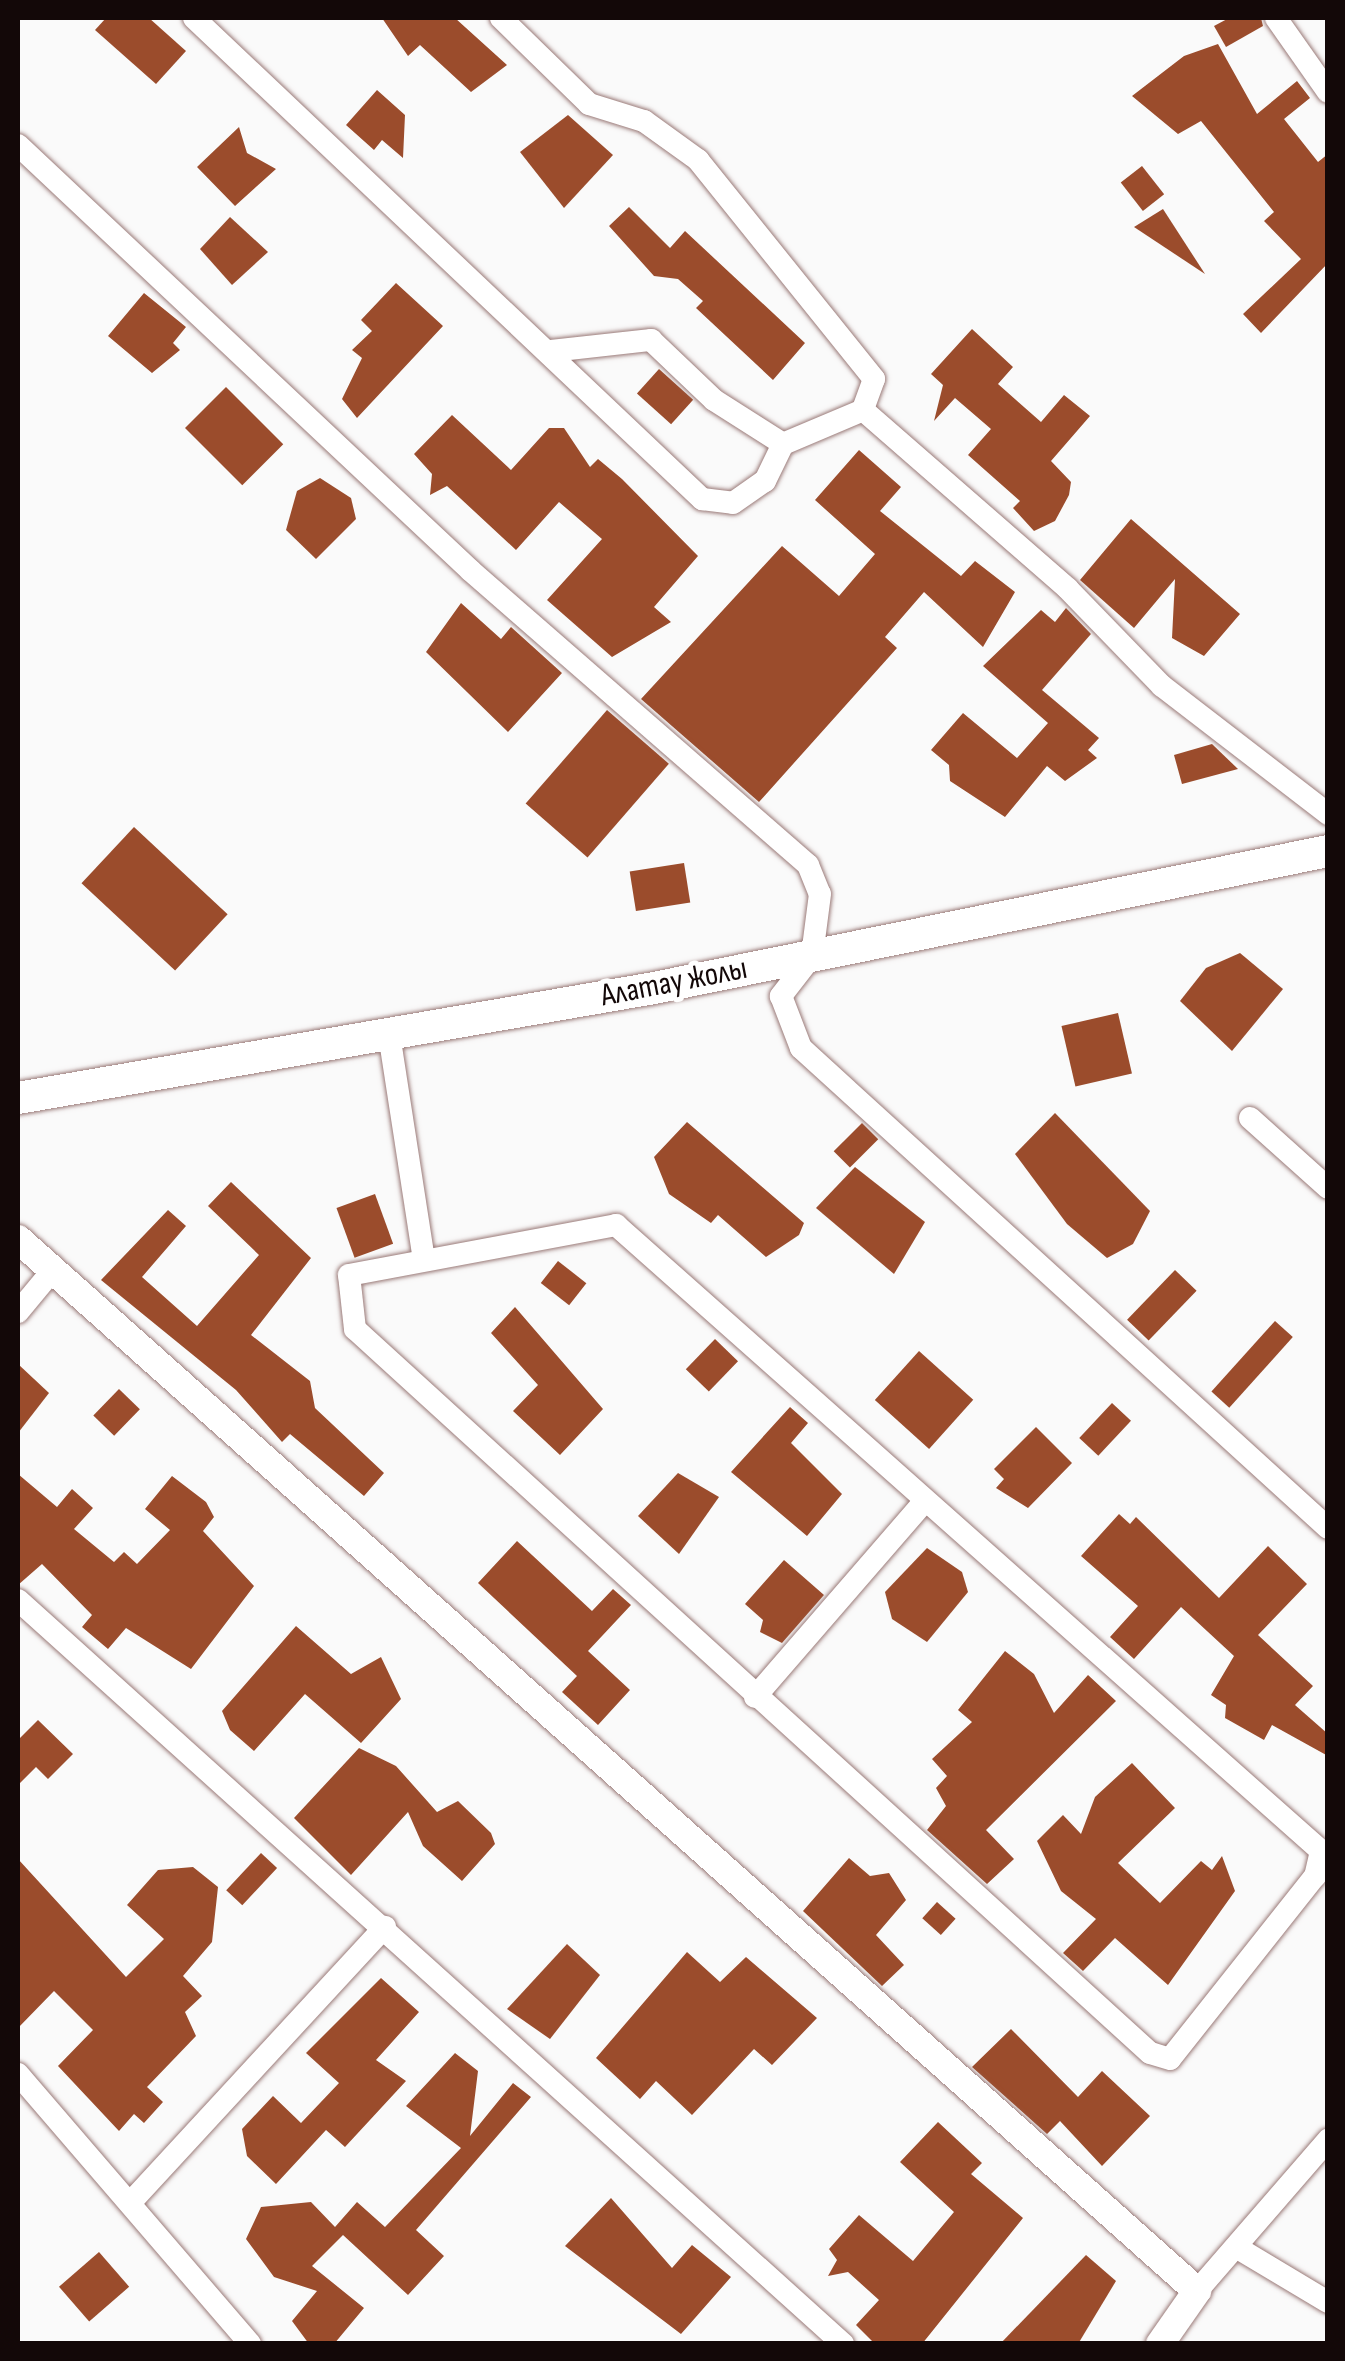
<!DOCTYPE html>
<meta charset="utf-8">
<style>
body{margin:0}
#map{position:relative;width:1345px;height:2361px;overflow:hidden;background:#fafafa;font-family:"Sofia Sans Condensed",sans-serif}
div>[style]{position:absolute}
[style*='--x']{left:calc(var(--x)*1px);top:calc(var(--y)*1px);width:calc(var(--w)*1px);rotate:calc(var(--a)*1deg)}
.building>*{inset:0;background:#9b4c2c;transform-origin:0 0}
.roads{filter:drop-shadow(0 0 2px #9a7a78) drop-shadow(0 0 2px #9a7a78)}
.minor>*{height:22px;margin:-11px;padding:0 11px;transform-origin:11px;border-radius:11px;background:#fff}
.tertiary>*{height:28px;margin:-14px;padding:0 14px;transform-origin:14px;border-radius:14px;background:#fff}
.secondary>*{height:32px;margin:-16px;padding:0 16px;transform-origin:16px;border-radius:16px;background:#fff}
span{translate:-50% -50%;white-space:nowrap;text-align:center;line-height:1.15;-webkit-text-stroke:10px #fff;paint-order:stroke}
.street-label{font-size:32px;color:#130808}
.frame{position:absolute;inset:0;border:20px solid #130808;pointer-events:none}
</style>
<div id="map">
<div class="building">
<i style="clip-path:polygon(106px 18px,149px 18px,186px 51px,156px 84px,95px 30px)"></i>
<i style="clip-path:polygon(382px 18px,455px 18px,507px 65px,471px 92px,420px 45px,408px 56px)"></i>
<i style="clip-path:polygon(1229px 18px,1261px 18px,1263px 26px,1226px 47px,1214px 26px)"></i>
<i style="clip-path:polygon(1218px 44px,1257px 114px,1297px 81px,1310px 98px,1284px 119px,1318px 162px,1328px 154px,1328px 263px,1261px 333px,1243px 314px,1301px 259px,1264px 221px,1274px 212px,1201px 121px,1178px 134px,1132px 96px,1184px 56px)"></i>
<i style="clip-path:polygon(377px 90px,405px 115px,403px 158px,382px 140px,374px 150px,346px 125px)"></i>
<i style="clip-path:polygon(568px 115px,613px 155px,564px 208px,520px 152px)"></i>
<i style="clip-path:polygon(239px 127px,247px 153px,276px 169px,235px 206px,197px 167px)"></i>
<i style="left:1142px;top:166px;width:36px;height:27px;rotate:52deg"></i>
<i style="clip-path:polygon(629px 207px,670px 248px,685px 231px,805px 343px,773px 380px,696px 308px,703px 301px,678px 279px,654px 276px,609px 226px)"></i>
<i style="clip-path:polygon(1163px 209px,1205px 274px,1134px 227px)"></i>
<i style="clip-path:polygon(230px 217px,268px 252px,232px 285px,200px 249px)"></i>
<i style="clip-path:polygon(396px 283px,443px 326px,357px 418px,342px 399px,362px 358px,352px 350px,372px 331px,361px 320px)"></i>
<i style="clip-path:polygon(144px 293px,186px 327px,173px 343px,180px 350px,152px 373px,108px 336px)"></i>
<i style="clip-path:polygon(972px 329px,1013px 367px,998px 384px,1041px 422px,1064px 395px,1090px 416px,1051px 461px,1071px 482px,1069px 495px,1055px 521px,1034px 531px,1013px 508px,1020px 501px,968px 455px,991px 429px,955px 398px,934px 421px,943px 385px,931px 374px)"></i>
<i style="left:659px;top:369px;width:46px;height:33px;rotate:42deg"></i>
<i style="left:226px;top:387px;width:81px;height:58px;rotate:45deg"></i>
<i style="clip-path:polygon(452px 415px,511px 470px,549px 428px,564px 428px,590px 467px,598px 459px,622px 479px,698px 556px,654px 607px,671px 622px,612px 657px,547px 600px,602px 539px,559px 502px,516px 550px,447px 486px,430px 495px,432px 474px,414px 454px)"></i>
<i style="clip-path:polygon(859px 450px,901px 487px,880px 511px,961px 576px,975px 561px,1015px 592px,983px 647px,924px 592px,885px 637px,897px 648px,759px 802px,641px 699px,782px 546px,839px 596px,875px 554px,815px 500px)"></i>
<i style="clip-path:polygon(320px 478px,351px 498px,356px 519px,316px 559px,286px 530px,297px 491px)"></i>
<i style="clip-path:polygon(1131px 519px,1240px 614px,1204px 656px,1172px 638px,1175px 579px,1134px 628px,1080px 580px)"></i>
<i style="clip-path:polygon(461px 603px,501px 639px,511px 627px,562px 673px,508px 732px,426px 652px)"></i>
<i style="clip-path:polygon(1066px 608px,1091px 634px,1042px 690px,1099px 738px,1088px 750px,1097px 758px,1065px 781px,1047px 766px,1005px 817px,950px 781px,949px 765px,931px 750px,963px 713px,1017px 758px,1048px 723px,983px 666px,1041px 610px,1055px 622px)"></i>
<i style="left:607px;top:710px;width:82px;height:124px;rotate:41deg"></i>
<i style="clip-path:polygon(1212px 744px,1238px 769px,1182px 784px,1174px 755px)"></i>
<i style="left:134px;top:827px;width:128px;height:77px;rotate:43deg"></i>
<i style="left:684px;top:863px;width:40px;height:55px;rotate:81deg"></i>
<i style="clip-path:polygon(1240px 953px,1283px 989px,1232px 1051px,1180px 1001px,1206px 968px)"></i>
<i style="left:1118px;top:1013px;width:62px;height:58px;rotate:77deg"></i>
<i style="clip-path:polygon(1055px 1113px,1150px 1211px,1133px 1244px,1107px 1258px,1067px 1224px,1015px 1154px)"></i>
<i style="clip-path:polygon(687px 1122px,804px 1223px,799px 1235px,766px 1257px,718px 1215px,711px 1223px,669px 1194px,654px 1157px)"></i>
<i style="left:862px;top:1123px;width:23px;height:40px;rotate:45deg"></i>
<i style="clip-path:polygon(855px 1167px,925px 1222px,894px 1274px,816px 1208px)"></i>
<i style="clip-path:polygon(231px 1182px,311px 1258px,251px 1335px,310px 1381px,315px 1408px,384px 1473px,364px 1496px,290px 1434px,282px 1442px,236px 1390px,101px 1280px,168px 1210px,186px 1226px,142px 1277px,197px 1326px,259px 1255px,208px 1206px)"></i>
<i style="left:375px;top:1194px;width:53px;height:41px;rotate:70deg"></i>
<i style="left:558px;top:1261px;width:36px;height:28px;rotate:38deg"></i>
<i style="left:1175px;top:1270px;width:30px;height:69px;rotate:44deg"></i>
<i style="clip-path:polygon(515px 1307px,603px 1409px,560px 1455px,513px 1411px,538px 1385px,491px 1333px)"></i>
<i style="left:1275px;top:1321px;width:24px;height:95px;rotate:42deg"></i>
<i style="left:715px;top:1339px;width:32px;height:42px;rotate:44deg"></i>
<i style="left:919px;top:1351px;width:73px;height:66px;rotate:42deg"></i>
<i style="clip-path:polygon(18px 1364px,49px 1393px,18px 1433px)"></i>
<i style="left:119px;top:1389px;width:29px;height:37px;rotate:44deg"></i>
<i style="left:1112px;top:1403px;width:26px;height:48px;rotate:43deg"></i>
<i style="clip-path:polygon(790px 1407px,808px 1423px,791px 1443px,842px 1494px,807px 1536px,731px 1472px)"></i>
<i style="clip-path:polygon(1036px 1427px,1072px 1463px,1028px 1508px,996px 1488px,1004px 1479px,994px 1469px)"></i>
<i style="clip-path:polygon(678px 1473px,719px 1497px,679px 1554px,638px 1516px)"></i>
<i style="clip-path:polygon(18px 1474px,57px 1507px,72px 1489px,93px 1508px,74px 1529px,114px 1562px,124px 1552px,137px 1564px,170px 1530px,145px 1509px,172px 1476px,206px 1502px,214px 1517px,203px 1531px,254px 1586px,191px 1669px,126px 1628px,108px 1649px,82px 1627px,92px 1615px,42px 1564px,18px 1585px)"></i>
<i style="clip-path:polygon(1119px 1514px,1130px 1524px,1136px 1517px,1219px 1598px,1268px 1546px,1307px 1584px,1258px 1635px,1313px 1686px,1295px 1705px,1328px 1734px,1328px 1756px,1272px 1725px,1264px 1740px,1225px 1718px,1226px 1705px,1211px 1695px,1234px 1656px,1181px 1607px,1134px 1659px,1110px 1637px,1138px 1606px,1081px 1556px)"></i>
<i style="clip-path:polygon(517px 1541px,592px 1611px,613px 1589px,631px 1605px,588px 1651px,630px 1690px,598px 1725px,562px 1692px,577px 1676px,478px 1583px)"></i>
<i style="clip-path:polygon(927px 1548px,962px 1572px,968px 1592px,927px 1642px,892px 1619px,885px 1592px)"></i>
<i style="clip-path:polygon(784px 1560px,824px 1595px,782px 1643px,760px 1632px,763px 1620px,745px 1604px)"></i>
<i style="clip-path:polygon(296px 1626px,351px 1674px,381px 1657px,401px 1699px,361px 1743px,305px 1694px,254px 1751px,230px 1730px,222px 1711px)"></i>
<i style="clip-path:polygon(1005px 1651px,1034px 1674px,1054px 1713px,1088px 1675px,1116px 1701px,986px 1830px,1014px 1859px,987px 1884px,927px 1830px,946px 1806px,936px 1788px,947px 1776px,932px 1759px,972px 1722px,958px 1710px)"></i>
<i style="clip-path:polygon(38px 1720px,73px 1754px,48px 1779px,36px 1767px,18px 1785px,18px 1740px)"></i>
<i style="clip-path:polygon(359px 1748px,396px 1766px,437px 1812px,458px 1801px,491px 1833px,495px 1844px,462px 1881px,423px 1846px,408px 1812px,351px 1875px,294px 1818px)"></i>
<i style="clip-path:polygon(1132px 1763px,1175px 1808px,1118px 1863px,1160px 1903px,1201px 1861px,1212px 1870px,1222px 1856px,1235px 1891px,1168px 1985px,1115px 1938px,1083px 1971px,1063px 1953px,1096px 1919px,1061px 1891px,1037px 1841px,1063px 1815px,1081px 1834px,1095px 1797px)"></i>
<i style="left:261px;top:1853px;width:22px;height:51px;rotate:43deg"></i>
<i style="clip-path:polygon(849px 1858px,870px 1876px,889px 1873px,906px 1900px,876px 1935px,904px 1965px,882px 1986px,803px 1911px)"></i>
<i style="clip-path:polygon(18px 1859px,126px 1977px,164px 1939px,127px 1905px,158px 1870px,193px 1867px,218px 1887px,212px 1942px,183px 1976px,202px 1996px,185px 2012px,196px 2036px,147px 2087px,163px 2102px,144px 2123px,134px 2114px,119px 2131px,58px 2066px,93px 2030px,54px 1991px,18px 2028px)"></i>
<i style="left:937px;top:1902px;width:25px;height:22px;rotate:42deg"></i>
<i style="clip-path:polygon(567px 1944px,600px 1975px,550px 2039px,507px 2009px)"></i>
<i style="clip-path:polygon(687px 1952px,720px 1982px,746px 1957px,817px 2018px,772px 2065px,754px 2049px,692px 2115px,656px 2081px,640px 2099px,596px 2058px)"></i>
<i style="clip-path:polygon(381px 1978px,419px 2012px,376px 2060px,406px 2081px,345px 2147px,326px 2130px,276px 2184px,247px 2156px,242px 2129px,273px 2096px,301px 2123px,339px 2083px,306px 2053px)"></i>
<i style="clip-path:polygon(1011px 2029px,1078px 2097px,1102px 2071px,1150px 2116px,1102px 2166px,1060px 2121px,1047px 2134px,972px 2067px)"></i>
<i style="clip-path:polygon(455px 2053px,478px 2071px,470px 2136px,513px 2083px,531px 2097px,416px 2230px,444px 2256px,408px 2295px,343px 2235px,312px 2266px,364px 2308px,334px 2344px,309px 2344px,292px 2321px,317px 2291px,274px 2277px,246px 2239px,261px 2207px,311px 2202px,335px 2227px,357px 2202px,385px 2227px,461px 2148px,406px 2106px)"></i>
<i style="clip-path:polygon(938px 2122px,982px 2163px,971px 2174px,1023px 2218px,922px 2344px,875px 2344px,856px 2325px,879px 2300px,848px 2272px,828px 2276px,837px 2260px,829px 2249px,859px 2215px,913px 2261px,954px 2212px,900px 2162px)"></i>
<i style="clip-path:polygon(611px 2198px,672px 2268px,692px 2245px,731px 2277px,681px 2334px,565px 2246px)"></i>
<i style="left:99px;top:2252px;width:46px;height:53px;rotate:49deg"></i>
<i style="clip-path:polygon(1086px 2255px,1116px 2281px,1078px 2344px,1000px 2344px)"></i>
</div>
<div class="roads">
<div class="minor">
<i style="--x:194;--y:18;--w:700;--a:43.44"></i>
<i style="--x:702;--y:499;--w:31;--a:7"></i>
<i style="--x:733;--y:503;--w:39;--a:-35"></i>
<i style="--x:765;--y:481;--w:41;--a:-64.1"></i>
<i style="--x:783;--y:444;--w:87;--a:-23"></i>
<i style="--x:863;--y:410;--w:272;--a:41.1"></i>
<i style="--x:1068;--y:589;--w:135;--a:45.9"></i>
<i style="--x:1162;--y:686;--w:210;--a:37.6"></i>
<i style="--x:501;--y:18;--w:123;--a:44.3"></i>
<i style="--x:589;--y:104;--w:58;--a:17.2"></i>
<i style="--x:644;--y:121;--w:67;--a:35.8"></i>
<i style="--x:698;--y:160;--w:281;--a:51.2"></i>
<i style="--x:874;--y:379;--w:33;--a:110"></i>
<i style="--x:1276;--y:18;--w:90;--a:54.9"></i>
<i style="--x:18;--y:145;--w:622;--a:43.24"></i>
<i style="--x:471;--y:571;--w:447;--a:41.1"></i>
<i style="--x:808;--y:865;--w:31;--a:68"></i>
<i style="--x:820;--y:894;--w:63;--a:97.4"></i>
<i style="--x:812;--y:956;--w:51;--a:127.8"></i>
<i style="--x:781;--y:996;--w:56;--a:69"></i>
<i style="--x:801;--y:1048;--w:713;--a:42.33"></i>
<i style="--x:551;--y:351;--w:101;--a:-6.3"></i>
<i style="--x:651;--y:340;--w:87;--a:43.6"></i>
<i style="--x:714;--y:400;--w:82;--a:32.5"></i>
<i style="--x:389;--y:1034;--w:228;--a:81.2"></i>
<i style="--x:1250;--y:1118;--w:105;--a:41.9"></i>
<i style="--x:616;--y:1225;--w:943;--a:41.6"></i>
<i style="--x:1321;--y:1851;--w:26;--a:103"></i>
<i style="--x:1315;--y:1876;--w:233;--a:128.4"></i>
<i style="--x:1170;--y:2059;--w:21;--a:-163"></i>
<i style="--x:1150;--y:2053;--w:1075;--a:-137.68"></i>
<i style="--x:355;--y:1329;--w:54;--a:-96.3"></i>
<i style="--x:349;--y:1275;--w:272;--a:-10.6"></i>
<i style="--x:18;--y:1312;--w:53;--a:-50.3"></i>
<i style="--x:18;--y:1600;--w:1111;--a:42.04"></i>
<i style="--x:755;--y:1697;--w:259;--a:-49.1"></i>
<i style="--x:18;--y:2074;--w:356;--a:49.3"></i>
<i style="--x:130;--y:2203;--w:376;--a:-47.3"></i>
<i style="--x:1241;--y:2250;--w:101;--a:30.9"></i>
<i style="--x:1197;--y:2291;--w:200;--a:-49.1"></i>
</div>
<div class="tertiary">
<i style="--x:18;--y:1239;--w:1580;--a:41.74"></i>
<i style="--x:1197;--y:2291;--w:65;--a:124.9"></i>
</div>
<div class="secondary">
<i style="--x:18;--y:1098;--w:645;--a:-9.81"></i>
<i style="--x:654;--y:988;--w:688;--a:-11.49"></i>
</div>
</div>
<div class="street-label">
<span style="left:674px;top:983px;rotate:-11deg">Алатау жолы</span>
</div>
<div class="frame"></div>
</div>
